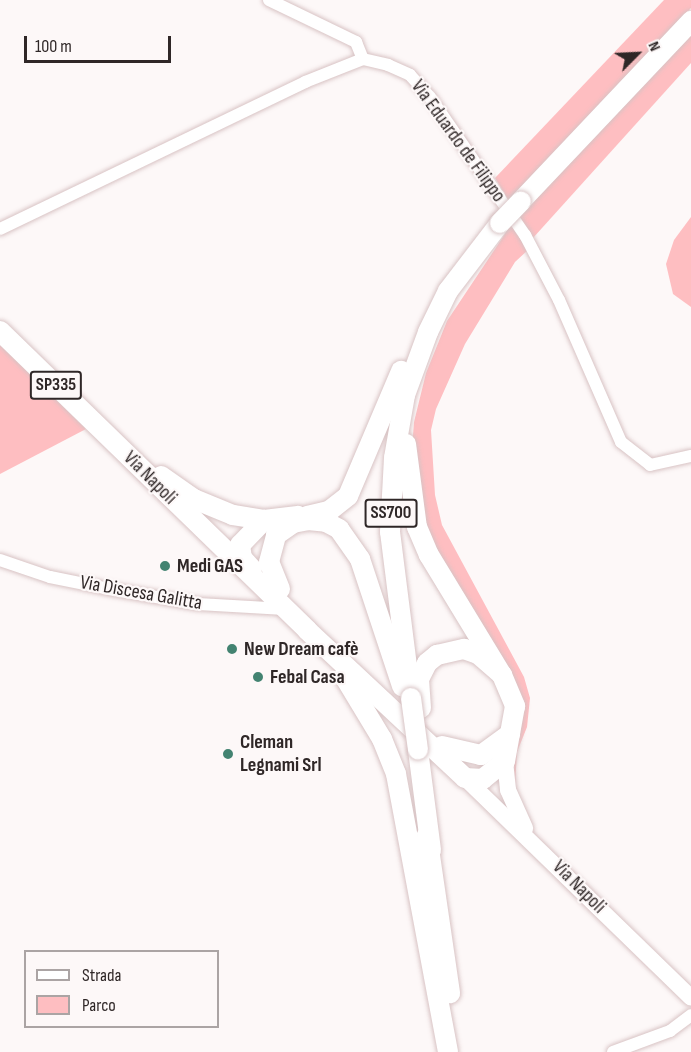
<!DOCTYPE html>
<meta charset="utf-8">
<style>
body{margin:0}
#map{position:relative;width:691px;height:1052px;overflow:hidden;background:#fdf8f8;font-family:"Sofia Sans Condensed",sans-serif}
div>[style]{position:absolute}
[style*='--x']{left:calc(var(--x)*1px);top:calc(var(--y)*1px);width:calc(var(--w)*1px);rotate:calc(var(--a)*1deg)}
.green>*{inset:0;background:#febec1}
.roads{filter:drop-shadow(0 0 2px #d8c3c4) drop-shadow(0 0 2px #d8c3c4)}
.minor>*{height:12px;margin:-6px;padding:0 6px;transform-origin:6px;border-radius:6px;background:#fff}
.secondary>*{height:16px;margin:-8px;padding:0 8px;transform-origin:8px;border-radius:8px;background:#fff}
.primary>*{height:20px;margin:-10px;padding:0 10px;transform-origin:10px;border-radius:10px;background:#fff}
.trunk>*{height:20px;margin:-10px;padding:0 10px;transform-origin:10px;border-radius:10px;background:#fff}
.bridges{filter:drop-shadow(0 0 2px #d8c3c4) drop-shadow(0 0 2px #d8c3c4)}
.trunk-bridge>*{height:20px;margin:-10px;padding:0 10px;transform-origin:10px;border-radius:10px;background:#fff}
.dots>*{width:16px;height:16px;translate:-50% -50%;box-sizing:border-box;border:3px solid #fdf8f8;border-radius:50%}
span{translate:-50% -50%;white-space:nowrap;text-align:center;line-height:1.15;-webkit-text-stroke:4.5px #fdf8f8;paint-order:stroke}
.shield-label span{padding:2px 4px;background:#fdf8f8;border:2px solid;border-radius:4px;-webkit-text-stroke-width:0}
.shield-label{font-size:18px;color:#2f2727;font-weight:700}
.street-label{font-size:20px;color:#2f2727}
.poi-label{font-size:20px;color:#2f2727;font-weight:700}
.left{translate:0 -50%;text-align:left}
.legend{position:absolute;left:24px;top:950px;width:195px;height:78px;box-sizing:border-box;background:#fdf8f8;border:2px solid #aba4a4;margin:0;padding:8px 10px;list-style:none;font-size:18px;color:#2f2727}
.legend li{display:flex;align-items:center;gap:12px;height:30px}
.legend b{width:30px;border:2px solid #aba4a4}
.north{position:absolute;left:607px;top:24px;width:60px;height:60px;-webkit-text-stroke:4px #fdf8f8;paint-order:stroke;rotate:66deg;font-size:16px;font-weight:700;line-height:24px;text-align:center;color:#2f2727}
.north::after{content:'';display:block;margin:auto;width:21px;height:27px;background:#2f2727;clip-path:polygon(50% 0,100% 100%,50% 72%,0 100%)}
.scale{position:absolute;left:24px;top:36px;width:147px;height:27px;box-sizing:border-box;border:3px solid #2f2727;border-top:0;padding-left:8px;font-size:18px;line-height:21px;white-space:nowrap;color:#2f2727;-webkit-text-stroke:4px #fdf8f8;paint-order:stroke}
</style>
<div id="map">
<div class="green">
<i style="clip-path:polygon(664px 0,691px 0,691px 8px,509px 201px,495px 178px)"></i>
<i style="clip-path:polygon(691px 32px,691px 63px,533px 238px,518px 217px)"></i>
<i style="clip-path:polygon(691px 217px,691px 307px,673px 294px,666px 264px,674px 240px)"></i>
<i style="clip-path:polygon(513px 222px,529px 249px,515px 262px,465px 344px,436px 409px,431px 430px,435px 495px,442px 525px,524px 677px,530px 698px,527px 727px,517px 752px,515px 786px,510px 782px,519px 729px,422px 522px,411px 462px,414px 422px,426px 373px,447px 321px)"></i>
<i style="clip-path:polygon(0 345px,86px 429px,0 474px)"></i>
</div>
<div class="roads">
<div class="minor">
<i style="--x:269;--y:0;--w:97;--a:25.8"></i>
<i style="--x:356;--y:42;--w:18;--a:68"></i>
<i style="--x:0;--y:229;--w:339;--a:-25.7"></i>
<i style="--x:305;--y:82;--w:62;--a:-21.6"></i>
<i style="--x:363;--y:59;--w:26;--a:13"></i>
<i style="--x:388;--y:65;--w:24;--a:24"></i>
<i style="--x:410;--y:75;--w:30;--a:48"></i>
<i style="--x:430;--y:97;--w:168;--a:55.5"></i>
<i style="--x:525;--y:235;--w:73;--a:62.4"></i>
<i style="--x:559;--y:300;--w:155;--a:66.4"></i>
<i style="--x:621;--y:442;--w:37;--a:38"></i>
<i style="--x:650;--y:465;--w:42;--a:-12.4"></i>
<i style="--x:0;--y:560;--w:53;--a:18.8"></i>
<i style="--x:50;--y:577;--w:60;--a:11.5"></i>
<i style="--x:109;--y:589;--w:90;--a:9.6"></i>
<i style="--x:198;--y:604;--w:87;--a:3.3"></i>
<i style="--x:613;--y:1052;--w:61;--a:-20.2"></i>
<i style="--x:670;--y:1031;--w:26;--a:-37"></i>
</div>
<div class="secondary">
<i style="--x:505;--y:761;--w:29;--a:84"></i>
<i style="--x:508;--y:790;--w:42;--a:65.9"></i>
<i style="--x:465;--y:778;--w:315;--a:44.2"></i>
</div>
<div class="primary">
<i style="--x:0;--y:331;--w:429;--a:44.2"></i>
<i style="--x:307;--y:630;--w:216;--a:43.1"></i>
<i style="--x:161;--y:476;--w:40;--a:34.9"></i>
<i style="--x:194;--y:499;--w:42;--a:22.3"></i>
<i style="--x:233;--y:515;--w:31;--a:9"></i>
<i style="--x:264;--y:520;--w:34;--a:-7"></i>
<i style="--x:252;--y:569;--w:15;--a:-132"></i>
<i style="--x:242;--y:558;--w:13;--a:-99"></i>
<i style="--x:240;--y:545;--w:35;--a:-46"></i>
<i style="--x:280;--y:589;--w:29;--a:-112"></i>
<i style="--x:269;--y:562;--w:28;--a:-75"></i>
<i style="--x:276;--y:535;--w:21;--a:-35"></i>
<i style="--x:293;--y:523;--w:15;--a:-11"></i>
<i style="--x:308;--y:520;--w:18;--a:6"></i>
<i style="--x:326;--y:522;--w:15;--a:28"></i>
<i style="--x:339;--y:529;--w:37;--a:55"></i>
<i style="--x:360;--y:559;--w:134;--a:71.7"></i>
<i style="--x:344;--y:676;--w:74;--a:58.9"></i>
<i style="--x:382;--y:739;--w:38;--a:68"></i>
<i style="--x:396;--y:774;--w:283;--a:79.4"></i>
<i style="--x:421;--y:708;--w:29;--a:-94"></i>
<i style="--x:419;--y:679;--w:18;--a:-63"></i>
<i style="--x:427;--y:663;--w:13;--a:-39"></i>
<i style="--x:437;--y:655;--w:28;--a:-13"></i>
<i style="--x:464;--y:649;--w:15;--a:20"></i>
<i style="--x:478;--y:654;--w:32;--a:41"></i>
<i style="--x:502;--y:675;--w:34;--a:67"></i>
<i style="--x:515;--y:706;--w:56;--a:100.3"></i>
<i style="--x:505;--y:761;--w:28;--a:141"></i>
<i style="--x:483;--y:779;--w:18;--a:-177"></i>
<i style="--x:442;--y:746;--w:40;--a:13"></i>
<i style="--x:481;--y:755;--w:36;--a:-36"></i>
<i style="--x:427;--y:835;--w:160;--a:81.7"></i>
</div>
<div class="trunk">
<i style="--x:521;--y:201;--w:248;--a:-46.6"></i>
<i style="--x:406;--y:444;--w:84;--a:82.5"></i>
<i style="--x:417;--y:527;--w:30;--a:67"></i>
<i style="--x:429;--y:555;--w:140;--a:58.7"></i>
<i style="--x:307;--y:516;--w:23;--a:-13"></i>
<i style="--x:329;--y:511;--w:24;--a:-38"></i>
<i style="--x:348;--y:496;--w:136;--a:-67"></i>
<i style="--x:411;--y:698;--w:167;--a:-97.2"></i>
<i style="--x:390;--y:532;--w:74;--a:-86.9"></i>
<i style="--x:394;--y:458;--w:64;--a:-80.1"></i>
<i style="--x:405;--y:395;--w:67;--a:-69.9"></i>
<i style="--x:428;--y:332;--w:46;--a:-64"></i>
<i style="--x:448;--y:291;--w:86;--a:-52.6"></i>
<i style="--x:418;--y:750;--w:101;--a:82.6"></i>
</div>
</div>
<div class="bridges">
<div class="trunk-bridge">
<i style="--x:500;--y:223;--w:30;--a:-46"></i>
<i style="--x:411;--y:698;--w:52;--a:82.3"></i>
</div>
</div>
<div class="dots">
<i style="left:165px;top:566px;background:#438371"></i>
<i style="left:232px;top:649px;background:#438371"></i>
<i style="left:258px;top:677px;background:#438371"></i>
<i style="left:228px;top:754px;background:#438371"></i>
</div>
<div class="shield-label">
<span style="left:56px;top:385px">SP335</span>
<span style="left:391px;top:513px">SS700</span>
</div>
<div class="street-label">
<span style="left:458px;top:141px;rotate:54deg">Via Eduardo de Filippo</span>
<span style="left:150px;top:478px;rotate:45deg">Via Napoli</span>
<span style="left:141px;top:593px;rotate:10deg">Via Discesa Galitta</span>
<span style="left:579px;top:887px;rotate:45deg">Via Napoli</span>
</div>
<div class="poi-label">
<span class="left" style="left:177px;top:566px">Medi GAS</span>
<span class="left" style="left:244px;top:649px">New Dream cafè</span>
<span class="left" style="left:270px;top:677px">Febal Casa</span>
<span class="left" style="left:240px;top:754px">Cleman<br>Legnami Srl</span>
</div>
<ul class="legend">
<li><b style="height:8px;background:#fff"></b>Strada</li>
<li><b style="height:16px;background:#febec1"></b>Parco</li>
</ul>
<div class="north">N</div>
<div class="scale">100 m</div>
</div>
